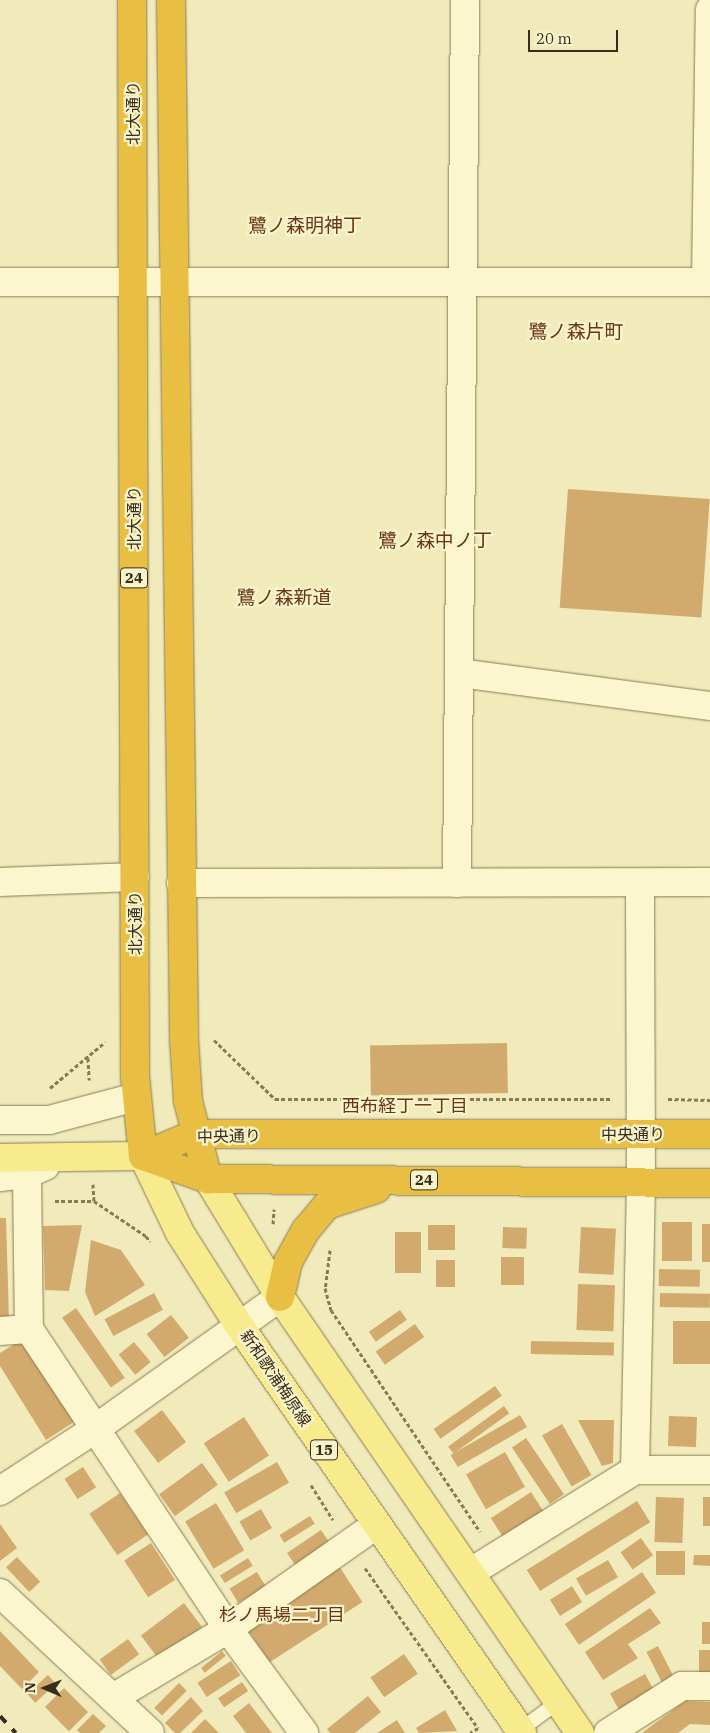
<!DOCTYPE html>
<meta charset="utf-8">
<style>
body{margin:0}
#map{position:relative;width:710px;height:1733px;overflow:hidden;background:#f1ebbb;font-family:"IBM Plex Serif","Noto Sans JP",serif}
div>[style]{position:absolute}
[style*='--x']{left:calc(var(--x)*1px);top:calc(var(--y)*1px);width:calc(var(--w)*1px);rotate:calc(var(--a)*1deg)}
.building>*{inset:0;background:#d2aa6e;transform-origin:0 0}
.path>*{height:3px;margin-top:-1.5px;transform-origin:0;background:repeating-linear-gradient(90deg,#897a54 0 4px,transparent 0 6.5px)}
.roads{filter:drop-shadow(0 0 1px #897a54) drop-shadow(0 0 1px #897a54)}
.lane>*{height:14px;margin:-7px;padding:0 7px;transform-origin:7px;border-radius:7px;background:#fbf6ce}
.street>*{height:28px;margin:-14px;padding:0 14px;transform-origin:14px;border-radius:14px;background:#fbf6ce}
.primary>*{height:28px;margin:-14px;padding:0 14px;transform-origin:14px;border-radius:14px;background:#f8eb8e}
.highway>*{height:28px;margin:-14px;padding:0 14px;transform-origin:14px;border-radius:14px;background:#e9bf43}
.rail>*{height:4px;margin-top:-2px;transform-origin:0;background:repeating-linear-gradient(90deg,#372d1a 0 9px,transparent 0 18px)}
span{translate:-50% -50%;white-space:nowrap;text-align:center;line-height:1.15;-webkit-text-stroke:4.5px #f8f3cb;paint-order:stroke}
.shield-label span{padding:1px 4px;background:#f8f3cb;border:1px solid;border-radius:4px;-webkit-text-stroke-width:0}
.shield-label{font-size:15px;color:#372d1a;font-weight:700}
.street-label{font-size:16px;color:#372d1a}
.neighbourhood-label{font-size:18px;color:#663616}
.quarter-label{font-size:19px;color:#663616}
.north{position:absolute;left:20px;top:1663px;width:50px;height:50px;-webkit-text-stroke:4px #f8f3cb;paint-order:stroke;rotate:271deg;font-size:14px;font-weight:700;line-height:20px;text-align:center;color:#372d1a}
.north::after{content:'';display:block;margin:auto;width:18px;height:22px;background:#372d1a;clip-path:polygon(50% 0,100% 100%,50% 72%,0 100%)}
.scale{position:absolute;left:528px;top:30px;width:90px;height:22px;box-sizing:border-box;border:2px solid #372d1a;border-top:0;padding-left:6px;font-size:15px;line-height:18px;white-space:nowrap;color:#372d1a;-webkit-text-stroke:4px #f8f3cb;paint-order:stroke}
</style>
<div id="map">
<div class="building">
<i style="left:568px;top:489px;width:142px;height:119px;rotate:4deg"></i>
<i style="left:507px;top:1043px;width:50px;height:137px;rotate:89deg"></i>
<i style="clip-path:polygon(0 1218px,6px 1218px,9px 1320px,0 1320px)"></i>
<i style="left:662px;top:1222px;width:30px;height:39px"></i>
<i style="left:702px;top:1224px;width:8px;height:38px"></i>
<i style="clip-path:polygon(82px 1225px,69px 1291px,45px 1290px,43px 1226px)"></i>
<i style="left:428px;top:1225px;width:27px;height:25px"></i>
<i style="left:503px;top:1227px;width:24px;height:21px;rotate:2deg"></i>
<i style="left:581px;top:1227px;width:35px;height:46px;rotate:3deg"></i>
<i style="left:395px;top:1232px;width:26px;height:41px"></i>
<i style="clip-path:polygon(91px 1240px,121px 1250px,145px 1285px,95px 1316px,85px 1292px)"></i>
<i style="left:501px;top:1257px;width:23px;height:28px"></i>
<i style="left:436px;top:1260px;width:19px;height:27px"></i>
<i style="left:659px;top:1269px;width:41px;height:17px;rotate:1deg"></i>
<i style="left:578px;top:1284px;width:37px;height:46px;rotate:2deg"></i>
<i style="left:154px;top:1293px;width:19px;height:56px;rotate:62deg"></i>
<i style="left:660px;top:1293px;width:50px;height:14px;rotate:1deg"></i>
<i style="left:76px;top:1308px;width:85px;height:17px;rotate:55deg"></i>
<i style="left:400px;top:1310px;width:12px;height:38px;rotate:55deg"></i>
<i style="left:171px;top:1315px;width:29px;height:31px;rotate:52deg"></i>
<i style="left:673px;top:1321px;width:37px;height:43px"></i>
<i style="left:415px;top:1324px;width:16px;height:48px;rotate:55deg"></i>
<i style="clip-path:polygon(26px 1337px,77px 1420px,46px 1440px,0 1366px,0 1353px)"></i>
<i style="left:531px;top:1341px;width:83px;height:13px;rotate:1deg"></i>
<i style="left:134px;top:1342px;width:26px;height:20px;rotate:50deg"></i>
<i style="left:495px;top:1386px;width:12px;height:75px;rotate:55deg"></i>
<i style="left:504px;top:1406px;width:9px;height:69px;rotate:54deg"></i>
<i style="left:162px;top:1410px;width:40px;height:35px;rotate:53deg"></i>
<i style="left:520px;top:1415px;width:14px;height:80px;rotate:60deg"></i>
<i style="left:669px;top:1416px;width:28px;height:30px;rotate:2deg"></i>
<i style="left:244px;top:1417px;width:46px;height:48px;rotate:57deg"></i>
<i style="clip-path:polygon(578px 1420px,614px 1420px,613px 1463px,602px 1466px)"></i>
<i style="left:562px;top:1424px;width:59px;height:23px;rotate:60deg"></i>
<i style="left:526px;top:1438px;width:68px;height:17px;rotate:56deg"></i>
<i style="left:505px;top:1452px;width:40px;height:45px;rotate:60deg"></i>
<i style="left:277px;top:1462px;width:24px;height:61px;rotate:60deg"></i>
<i style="left:202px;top:1463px;width:27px;height:53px;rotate:54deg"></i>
<i style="left:83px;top:1467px;width:24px;height:22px;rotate:57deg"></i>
<i style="left:531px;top:1492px;width:24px;height:48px;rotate:57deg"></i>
<i style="left:120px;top:1493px;width:50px;height:37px;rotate:56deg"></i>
<i style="left:656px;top:1497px;width:28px;height:45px;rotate:2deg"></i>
<i style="left:703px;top:1497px;width:7px;height:29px"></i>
<i style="left:637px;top:1501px;width:25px;height:130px;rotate:58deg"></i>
<i style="left:216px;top:1503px;width:55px;height:36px;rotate:59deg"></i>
<i style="left:261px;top:1509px;width:22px;height:25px;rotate:60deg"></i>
<i style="left:310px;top:1516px;width:9px;height:36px;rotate:58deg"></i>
<i style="clip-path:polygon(0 1524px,17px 1548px,0 1561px)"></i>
<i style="left:321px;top:1530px;width:14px;height:41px;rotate:56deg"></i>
<i style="left:641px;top:1538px;width:21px;height:25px;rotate:55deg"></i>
<i style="left:151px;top:1543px;width:44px;height:32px;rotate:57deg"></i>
<i style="left:656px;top:1551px;width:29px;height:24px"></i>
<i style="clip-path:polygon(694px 1555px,710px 1555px,710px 1566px,693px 1565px)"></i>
<i style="left:17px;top:1557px;width:34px;height:15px;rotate:47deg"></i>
<i style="left:248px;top:1558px;width:9px;height:33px;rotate:58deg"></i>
<i style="left:608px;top:1560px;width:20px;height:37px;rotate:60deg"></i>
<i style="left:339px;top:1566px;width:43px;height:111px;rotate:57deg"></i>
<i style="left:257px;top:1572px;width:17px;height:32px;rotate:59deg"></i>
<i style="left:642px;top:1572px;width:25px;height:93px;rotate:56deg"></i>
<i style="left:572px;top:1586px;width:19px;height:26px;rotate:58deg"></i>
<i style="left:184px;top:1603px;width:30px;height:54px;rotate:53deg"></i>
<i style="clip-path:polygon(650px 1608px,661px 1623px,628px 1644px,638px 1658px,603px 1680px,585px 1652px)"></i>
<i style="left:702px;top:1622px;width:8px;height:22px"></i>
<i style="clip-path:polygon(0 1631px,39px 1672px,22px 1689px,0 1666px)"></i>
<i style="left:128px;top:1639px;width:19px;height:35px;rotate:54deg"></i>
<i style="left:658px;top:1646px;width:36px;height:13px;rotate:63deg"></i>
<i style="left:699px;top:1650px;width:11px;height:24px"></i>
<i style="left:222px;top:1651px;width:6px;height:27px;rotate:51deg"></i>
<i style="left:404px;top:1654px;width:24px;height:41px;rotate:55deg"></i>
<i style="left:231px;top:1661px;width:17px;height:40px;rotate:57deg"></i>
<i style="left:645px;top:1674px;width:18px;height:40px;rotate:61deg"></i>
<i style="left:48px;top:1675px;width:12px;height:28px;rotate:48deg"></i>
<i style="left:242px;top:1682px;width:11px;height:29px;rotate:56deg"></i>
<i style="left:179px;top:1683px;width:11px;height:35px;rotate:45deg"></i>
<i style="left:64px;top:1688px;width:34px;height:27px;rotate:45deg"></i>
<i style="clip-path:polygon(368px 1696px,381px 1712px,355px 1733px,330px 1733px,327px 1729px)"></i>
<i style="clip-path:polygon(191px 1697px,203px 1711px,180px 1733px,175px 1733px,165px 1723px)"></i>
<i style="clip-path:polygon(685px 1701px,710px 1702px,710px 1725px,690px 1724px,678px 1733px,642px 1733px)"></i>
<i style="clip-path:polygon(249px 1703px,272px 1733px,246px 1733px,233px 1716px)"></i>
<i style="clip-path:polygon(445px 1710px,457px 1731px,419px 1733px,416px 1728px)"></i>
<i style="clip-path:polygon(93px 1714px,106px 1726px,99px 1733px,80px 1733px,77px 1730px)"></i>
<i style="clip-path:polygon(205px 1719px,219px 1733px,191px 1733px)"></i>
<i style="clip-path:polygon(397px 1720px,405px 1733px,377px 1733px)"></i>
</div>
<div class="path">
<i style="--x:214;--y:1040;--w:85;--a:44"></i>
<i style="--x:275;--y:1099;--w:337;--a:0"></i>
<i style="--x:88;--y:1058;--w:22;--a:87"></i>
<i style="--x:50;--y:1088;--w:72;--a:-39.9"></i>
<i style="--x:668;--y:1099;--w:42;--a:1.4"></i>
<i style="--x:93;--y:1184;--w:17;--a:87"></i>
<i style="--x:55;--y:1201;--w:39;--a:0"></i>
<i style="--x:94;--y:1201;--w:63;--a:33.9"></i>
<i style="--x:146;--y:1236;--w:7;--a:56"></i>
<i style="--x:273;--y:1224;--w:15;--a:-86"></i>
<i style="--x:330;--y:1250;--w:38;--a:97"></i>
<i style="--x:325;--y:1288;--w:23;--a:75"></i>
<i style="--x:331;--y:1310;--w:267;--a:56.1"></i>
<i style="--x:311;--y:1485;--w:41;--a:57.8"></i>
<i style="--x:365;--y:1568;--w:196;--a:54.8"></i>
<i style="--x:478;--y:1728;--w:9;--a:148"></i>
</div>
<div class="roads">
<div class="lane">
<i style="--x:516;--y:1733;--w:52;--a:-36.4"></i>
</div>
<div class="street">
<i style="--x:0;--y:282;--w:710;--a:0"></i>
<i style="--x:706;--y:282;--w:272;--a:-89.2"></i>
<i style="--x:459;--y:673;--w:253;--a:7.5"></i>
<i style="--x:0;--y:882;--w:135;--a:-2.1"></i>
<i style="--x:181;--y:883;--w:529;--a:-0.11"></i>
<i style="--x:457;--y:883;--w:883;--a:-89.48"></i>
<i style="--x:0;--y:1120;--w:49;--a:0"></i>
<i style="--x:49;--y:1120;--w:90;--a:-14.8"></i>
<i style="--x:27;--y:1174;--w:155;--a:89.3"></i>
<i style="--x:29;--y:1329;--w:360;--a:56.4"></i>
<i style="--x:228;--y:1629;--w:129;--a:53.8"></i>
<i style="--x:0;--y:1177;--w:27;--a:-6"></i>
<i style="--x:27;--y:1174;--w:20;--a:-24"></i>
<i style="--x:0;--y:1331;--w:29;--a:-4"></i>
<i style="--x:635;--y:1470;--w:287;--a:-88.8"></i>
<i style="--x:641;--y:1183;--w:300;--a:-90.2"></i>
<i style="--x:0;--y:1491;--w:113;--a:-33.1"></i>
<i style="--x:95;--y:1429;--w:227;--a:-35.5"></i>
<i style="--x:471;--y:1572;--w:193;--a:-31.9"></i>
<i style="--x:635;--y:1470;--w:75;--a:0"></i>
<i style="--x:0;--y:1593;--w:205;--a:43"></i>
<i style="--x:113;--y:1698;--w:134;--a:-31"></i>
<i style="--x:228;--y:1629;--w:181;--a:-35.1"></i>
<i style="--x:608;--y:1733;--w:88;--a:-32.4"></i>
<i style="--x:682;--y:1686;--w:28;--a:0"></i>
</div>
<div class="primary">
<i style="--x:0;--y:1158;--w:143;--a:-0.8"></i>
<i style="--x:143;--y:1156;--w:85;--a:64.3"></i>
<i style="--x:180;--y:1233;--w:108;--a:57.5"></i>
<i style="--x:238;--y:1324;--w:498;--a:55.2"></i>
<i style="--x:208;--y:1179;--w:138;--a:58.6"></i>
<i style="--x:280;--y:1297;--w:529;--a:55.47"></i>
</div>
<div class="highway">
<i style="--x:132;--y:0;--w:1076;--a:89.84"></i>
<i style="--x:135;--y:1076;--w:80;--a:84.3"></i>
<i style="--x:171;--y:0;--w:1039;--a:89.28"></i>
<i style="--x:184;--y:1039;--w:62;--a:86.3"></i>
<i style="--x:188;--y:1101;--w:81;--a:75.6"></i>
<i style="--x:143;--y:1156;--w:56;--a:-22.9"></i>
<i style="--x:195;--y:1134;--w:515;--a:0"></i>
<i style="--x:143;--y:1156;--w:69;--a:19.5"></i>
<i style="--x:208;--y:1179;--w:502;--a:0.46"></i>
<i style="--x:280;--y:1297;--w:36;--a:-77"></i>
<i style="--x:288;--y:1262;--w:37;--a:-61"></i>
<i style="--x:306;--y:1230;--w:33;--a:-50"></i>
<i style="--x:327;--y:1205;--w:52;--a:-18.1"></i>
</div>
</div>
<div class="rail">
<i style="--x:0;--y:1716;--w:23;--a:47"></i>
</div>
<div class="shield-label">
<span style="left:134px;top:578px">24</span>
<span style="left:424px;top:1180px">24</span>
<span style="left:324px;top:1450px">15</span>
</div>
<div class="street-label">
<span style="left:133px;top:113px;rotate:-90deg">北大通り</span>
<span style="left:134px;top:518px;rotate:-90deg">北大通り</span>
<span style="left:135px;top:923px;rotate:-90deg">北大通り</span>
<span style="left:633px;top:1134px">中央通り</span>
<span style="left:229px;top:1136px;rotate:-1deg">中央通り</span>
<span style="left:276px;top:1378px;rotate:56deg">新和歌浦梅原線</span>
</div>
<div class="neighbourhood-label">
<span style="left:405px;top:1106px">西布経丁一丁目</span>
<span style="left:282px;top:1615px">杉ノ馬場二丁目</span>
</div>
<div class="quarter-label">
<span style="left:305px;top:226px">鷺ノ森明神丁</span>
<span style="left:576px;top:332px">鷺ノ森片町</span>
<span style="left:435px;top:541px">鷺ノ森中ノ丁</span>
<span style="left:284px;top:598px">鷺ノ森新道</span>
</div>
<div class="north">N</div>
<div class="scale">20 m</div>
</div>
